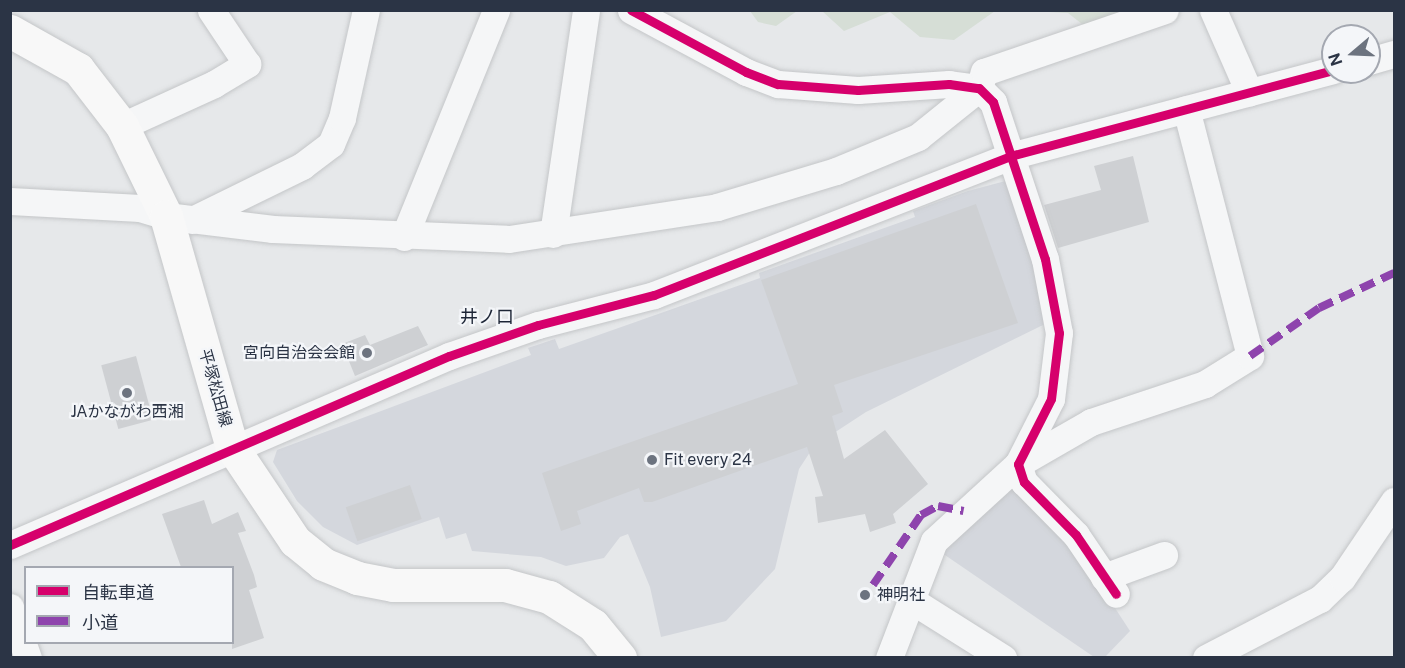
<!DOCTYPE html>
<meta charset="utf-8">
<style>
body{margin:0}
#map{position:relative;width:1405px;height:668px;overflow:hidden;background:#e6e8ea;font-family:"Public Sans","Noto Sans JP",sans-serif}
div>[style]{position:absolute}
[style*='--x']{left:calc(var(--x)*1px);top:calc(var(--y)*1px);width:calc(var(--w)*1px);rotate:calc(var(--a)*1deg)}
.built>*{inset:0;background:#d4d7dd}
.green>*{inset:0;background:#d6ded6}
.building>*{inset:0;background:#ced0d3;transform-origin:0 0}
.roads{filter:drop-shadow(0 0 2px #c4c6c8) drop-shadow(0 0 2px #c4c6c8)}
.minor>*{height:27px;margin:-13.5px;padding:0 13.5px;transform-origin:13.5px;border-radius:13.5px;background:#f5f6f7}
.major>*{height:33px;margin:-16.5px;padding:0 16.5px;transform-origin:16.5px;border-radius:16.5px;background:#f8f8f8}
.quiet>*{height:8px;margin-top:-4px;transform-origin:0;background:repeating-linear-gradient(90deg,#8e44ad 0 15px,transparent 0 23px)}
.cycleway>*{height:9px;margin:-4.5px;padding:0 4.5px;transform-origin:4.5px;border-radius:4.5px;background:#d6006c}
.dots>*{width:16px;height:16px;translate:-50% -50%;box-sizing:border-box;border:3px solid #f4f6f9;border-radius:50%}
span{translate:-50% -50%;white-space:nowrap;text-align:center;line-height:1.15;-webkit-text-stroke:4.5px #f4f6f9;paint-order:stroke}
.poi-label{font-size:16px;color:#2b3445}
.right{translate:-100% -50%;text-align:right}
.left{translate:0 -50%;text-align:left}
.street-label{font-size:16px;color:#2b3445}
.neighbourhood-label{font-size:18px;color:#1d2536}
.frame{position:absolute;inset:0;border:12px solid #2b3445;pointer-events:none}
.legend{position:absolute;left:24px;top:566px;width:210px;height:78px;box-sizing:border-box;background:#f4f6f9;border:2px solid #a4a8b1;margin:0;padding:8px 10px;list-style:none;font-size:18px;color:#2b3445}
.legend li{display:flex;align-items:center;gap:12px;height:30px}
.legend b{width:30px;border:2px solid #a4a8b1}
.north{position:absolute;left:1321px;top:24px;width:60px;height:60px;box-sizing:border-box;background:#f4f6f9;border:2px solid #a4a8b1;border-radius:50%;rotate:251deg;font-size:16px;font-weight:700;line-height:24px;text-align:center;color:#2b3445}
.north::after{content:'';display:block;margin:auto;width:21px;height:27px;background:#6c737f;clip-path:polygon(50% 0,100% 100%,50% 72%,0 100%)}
</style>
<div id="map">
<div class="built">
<i style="clip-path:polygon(1013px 179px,1045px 318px,1043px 325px,866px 412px,814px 446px,799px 469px,775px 569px,726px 621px,661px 637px,650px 587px,628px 534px,620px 537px,604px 558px,566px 566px,541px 557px,472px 551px,466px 533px,446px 539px,439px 517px,357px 545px,323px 527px,297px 501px,273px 462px,277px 450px,531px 355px,528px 348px,555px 339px,559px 349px,760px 278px,759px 273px,915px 217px,913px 211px,968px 191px)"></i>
<i style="clip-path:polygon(1008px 484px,1018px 485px,1083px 559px,1130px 631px,1105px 657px,1094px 657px,942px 553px)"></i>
</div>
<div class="green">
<i style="clip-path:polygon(750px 11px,797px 11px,776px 26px,758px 22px)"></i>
<i style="clip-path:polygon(822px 11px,995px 11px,954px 40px,920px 37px,890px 12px,844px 31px)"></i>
<i style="clip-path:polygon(1029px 11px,1131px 11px,1096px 24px,1082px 24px,1068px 13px)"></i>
</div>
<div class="building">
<i style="clip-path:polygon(1133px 156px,1149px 222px,1058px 248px,1044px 205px,1101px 190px,1094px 166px)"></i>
<i style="clip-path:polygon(976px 204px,1018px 323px,834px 385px,843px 412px,832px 416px,844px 459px,885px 430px,928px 484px,893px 514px,896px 523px,870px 532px,865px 514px,818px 523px,815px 497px,823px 496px,807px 447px,652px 502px,644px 502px,639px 488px,577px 511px,581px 524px,561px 531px,542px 473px,798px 384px,761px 280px)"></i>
<i style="clip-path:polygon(418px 326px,428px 345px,355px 376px,342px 344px,365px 335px,370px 345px)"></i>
<i style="left:136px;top:356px;width:66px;height:36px;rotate:75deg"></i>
<i style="left:410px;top:485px;width:36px;height:68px;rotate:71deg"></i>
<i style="clip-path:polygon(204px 500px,212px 524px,238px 512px,246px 531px,238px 533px,254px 575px,257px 587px,249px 590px,264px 638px,232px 649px,232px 567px,181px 567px,162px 514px)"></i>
</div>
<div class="roads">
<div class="minor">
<i style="--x:631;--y:10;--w:131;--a:28.3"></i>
<i style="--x:746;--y:72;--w:34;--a:21"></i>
<i style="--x:778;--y:84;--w:80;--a:4.3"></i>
<i style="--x:858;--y:90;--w:91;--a:-3.8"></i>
<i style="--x:949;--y:84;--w:30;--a:8"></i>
<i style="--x:979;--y:88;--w:20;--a:45"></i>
<i style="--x:993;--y:102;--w:165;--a:71.7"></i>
<i style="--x:1045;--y:259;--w:75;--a:79.3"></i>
<i style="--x:1059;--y:333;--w:66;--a:96.9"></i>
<i style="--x:1051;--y:399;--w:73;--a:116.9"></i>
<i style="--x:1018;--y:464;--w:19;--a:72"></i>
<i style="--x:1024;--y:482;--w:74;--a:45.5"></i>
<i style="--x:1076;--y:535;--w:71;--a:55.9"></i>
<i style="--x:1213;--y:10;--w:90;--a:66.3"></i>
<i style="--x:1369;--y:61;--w:26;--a:-16"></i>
<i style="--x:122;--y:126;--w:101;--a:-24.5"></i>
<i style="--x:214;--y:84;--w:39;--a:-31"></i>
<i style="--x:247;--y:64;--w:65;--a:-123.7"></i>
<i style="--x:10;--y:201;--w:130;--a:3.1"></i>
<i style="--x:140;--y:208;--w:27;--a:17"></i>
<i style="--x:166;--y:216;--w:108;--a:6.9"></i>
<i style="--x:273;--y:229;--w:236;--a:2.4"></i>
<i style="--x:509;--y:239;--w:210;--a:-8.7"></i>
<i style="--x:717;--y:207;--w:124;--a:-16.8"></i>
<i style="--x:836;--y:171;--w:89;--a:-22.5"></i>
<i style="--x:918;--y:137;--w:78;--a:-38.8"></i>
<i style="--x:979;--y:88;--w:17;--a:-73"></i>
<i style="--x:984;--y:72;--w:191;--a:-18.9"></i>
<i style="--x:192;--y:220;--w:123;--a:-26.1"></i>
<i style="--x:302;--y:166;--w:36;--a:-37"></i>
<i style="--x:331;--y:144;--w:28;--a:-67"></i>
<i style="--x:342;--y:118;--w:111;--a:-77.5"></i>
<i style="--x:553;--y:234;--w:226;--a:-81.6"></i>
<i style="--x:404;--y:237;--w:245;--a:-67.9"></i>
<i style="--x:10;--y:545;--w:478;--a:-23.3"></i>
<i style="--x:449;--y:356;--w:94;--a:-19.2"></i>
<i style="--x:538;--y:325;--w:120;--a:-14.5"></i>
<i style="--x:654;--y:295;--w:382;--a:-21.3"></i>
<i style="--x:1010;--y:156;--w:334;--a:-14.9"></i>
<i style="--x:1104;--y:577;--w:64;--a:-20.1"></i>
<i style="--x:911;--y:600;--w:109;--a:32.2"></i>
<i style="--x:10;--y:607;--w:54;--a:70.6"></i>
<i style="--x:889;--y:658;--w:125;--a:-69"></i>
<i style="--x:934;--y:541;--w:114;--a:-42.5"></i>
<i style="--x:1018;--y:464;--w:84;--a:-29.9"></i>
<i style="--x:1091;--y:422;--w:120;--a:-18.4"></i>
<i style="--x:1205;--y:384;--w:53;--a:-31.9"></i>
<i style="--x:1250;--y:356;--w:255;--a:-104.5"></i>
<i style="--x:1206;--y:658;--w:128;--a:-27.4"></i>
<i style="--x:1320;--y:599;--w:30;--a:-44"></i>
<i style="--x:1342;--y:578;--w:93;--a:-56"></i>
</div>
<div class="major">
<i style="--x:10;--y:31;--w:78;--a:29.2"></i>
<i style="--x:78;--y:69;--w:72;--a:52.3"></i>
<i style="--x:122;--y:126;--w:100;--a:63.9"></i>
<i style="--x:166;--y:216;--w:240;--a:74.1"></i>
<i style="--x:232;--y:447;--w:113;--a:56.2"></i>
<i style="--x:295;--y:541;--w:36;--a:39"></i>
<i style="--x:323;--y:564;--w:37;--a:22"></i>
<i style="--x:357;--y:578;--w:37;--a:11"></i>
<i style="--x:393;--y:585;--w:112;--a:0"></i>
<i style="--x:505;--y:585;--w:46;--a:15.3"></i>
<i style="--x:549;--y:597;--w:52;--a:32.5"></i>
<i style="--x:593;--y:625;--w:43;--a:50.7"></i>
</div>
</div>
<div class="quiet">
<i style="--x:1250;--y:356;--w:84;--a:-34.8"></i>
<i style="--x:1319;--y:308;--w:83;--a:-25"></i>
<i style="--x:873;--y:585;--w:85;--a:-55.6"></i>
<i style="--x:921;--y:515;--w:19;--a:-28"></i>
<i style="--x:938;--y:506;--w:26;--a:11"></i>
</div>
<div class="cycleway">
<i style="--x:631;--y:10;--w:131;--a:28.3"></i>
<i style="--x:746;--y:72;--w:34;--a:21"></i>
<i style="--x:778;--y:84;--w:80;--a:4.3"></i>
<i style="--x:858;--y:90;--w:91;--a:-3.8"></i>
<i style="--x:949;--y:84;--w:30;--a:8"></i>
<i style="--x:979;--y:88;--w:20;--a:45"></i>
<i style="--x:993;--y:102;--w:165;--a:71.7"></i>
<i style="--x:1045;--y:259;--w:75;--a:79.3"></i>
<i style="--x:1059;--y:333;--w:66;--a:96.9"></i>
<i style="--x:1051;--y:399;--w:73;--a:116.9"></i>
<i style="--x:1018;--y:464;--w:19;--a:72"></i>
<i style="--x:1024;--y:482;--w:74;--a:45.5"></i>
<i style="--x:1076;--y:535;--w:71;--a:55.9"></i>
<i style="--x:10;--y:545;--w:478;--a:-23.3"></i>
<i style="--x:449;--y:356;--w:94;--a:-19.2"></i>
<i style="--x:538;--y:325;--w:120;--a:-14.5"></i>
<i style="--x:654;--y:295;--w:382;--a:-21.3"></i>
<i style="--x:1010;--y:156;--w:334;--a:-14.9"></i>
</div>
<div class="dots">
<i style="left:367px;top:353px;background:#6c737f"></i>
<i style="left:127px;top:393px;background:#6c737f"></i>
<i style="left:652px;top:460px;background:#6c737f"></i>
<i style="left:865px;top:595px;background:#6c737f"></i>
</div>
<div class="poi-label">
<span class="right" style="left:355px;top:353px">宮向自治会会館</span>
<span style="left:127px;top:412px">JAかながわ西湘</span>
<span class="left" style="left:664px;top:460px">Fit every 24</span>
<span class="left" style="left:877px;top:595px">神明社</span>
</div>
<div class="street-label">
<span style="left:215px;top:388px;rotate:74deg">平塚松田線</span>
</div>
<div class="neighbourhood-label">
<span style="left:487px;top:317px">井ノ口</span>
</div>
<div class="frame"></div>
<ul class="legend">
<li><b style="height:8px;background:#d6006c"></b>自転車道</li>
<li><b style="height:8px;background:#8e44ad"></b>小道</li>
</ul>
<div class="north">N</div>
</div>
